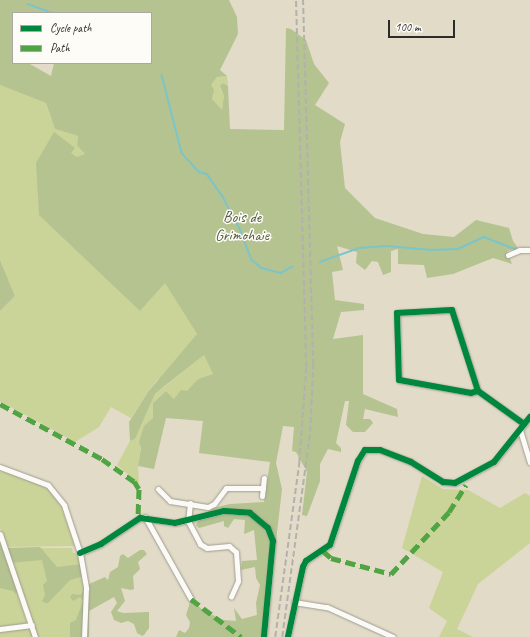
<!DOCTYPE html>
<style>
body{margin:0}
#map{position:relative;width:530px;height:637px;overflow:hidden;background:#e2dbc8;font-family:Caveat,sans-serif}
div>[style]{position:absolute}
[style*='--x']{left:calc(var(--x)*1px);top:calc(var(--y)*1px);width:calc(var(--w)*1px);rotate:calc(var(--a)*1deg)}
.green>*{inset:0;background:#cad398}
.forest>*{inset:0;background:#b5c390}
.stream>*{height:1.5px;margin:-0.75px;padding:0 0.75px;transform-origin:0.75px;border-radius:0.75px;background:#7bc5c9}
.roads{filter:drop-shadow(0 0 1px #9f9c91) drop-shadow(0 0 1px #9f9c91)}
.street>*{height:5px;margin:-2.5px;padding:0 2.5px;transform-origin:2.5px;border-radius:2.5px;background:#fbfaf7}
.rail>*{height:1.5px;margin-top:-0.75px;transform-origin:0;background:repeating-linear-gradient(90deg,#b2b1ae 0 6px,transparent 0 9px)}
.quiet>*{height:5px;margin-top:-2.5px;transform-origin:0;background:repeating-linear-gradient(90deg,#51a443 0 10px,transparent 0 15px)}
.cycleway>*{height:6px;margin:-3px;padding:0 3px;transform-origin:3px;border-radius:3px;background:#00873e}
span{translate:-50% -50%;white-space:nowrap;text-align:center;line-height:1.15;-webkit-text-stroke:3px #fdfcf7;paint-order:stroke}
.park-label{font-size:16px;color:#555c40}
.legend{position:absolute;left:12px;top:12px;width:140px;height:52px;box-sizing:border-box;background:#fdfcf7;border:1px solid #a9a8a5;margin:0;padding:5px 7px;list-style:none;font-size:12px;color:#2b2b2b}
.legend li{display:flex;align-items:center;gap:8px;height:20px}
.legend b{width:20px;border:1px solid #a9a8a5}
.scale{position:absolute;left:388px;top:20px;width:67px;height:18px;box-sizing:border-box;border:2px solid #2b2b2b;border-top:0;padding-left:5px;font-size:12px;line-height:14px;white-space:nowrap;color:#2b2b2b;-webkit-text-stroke:3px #fdfcf7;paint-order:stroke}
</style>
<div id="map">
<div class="green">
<i style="clip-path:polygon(227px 76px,228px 86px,223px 83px,220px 88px,224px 96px,222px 111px,212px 99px,211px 85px,217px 77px)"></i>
<i style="clip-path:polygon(0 85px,46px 103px,55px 129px,78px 136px,77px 142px,85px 154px,83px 157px,77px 157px,70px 153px,74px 148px,61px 138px,140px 311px,165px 282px,197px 334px,166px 377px,158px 379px,148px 392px,131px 418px,111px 407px,99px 427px,75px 442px,0 401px,0 311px,15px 296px,0 260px)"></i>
<i style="clip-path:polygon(204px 355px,213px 374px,198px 379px,187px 392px,174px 399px,166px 391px,153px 403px,153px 418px,144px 427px,138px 466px,139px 484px,117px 465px,130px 441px,135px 439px,155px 394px)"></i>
<i style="clip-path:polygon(0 471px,38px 482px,49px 490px,61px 506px,75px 546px,6px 547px,0 528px)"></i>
<i style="clip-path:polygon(422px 476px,443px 489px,468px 490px,500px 508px,525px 493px,530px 496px,530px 543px,478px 584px,457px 629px,473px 637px,439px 637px,447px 621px,429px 608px,443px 572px,402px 548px)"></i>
<i style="clip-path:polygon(0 541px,27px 623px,0 628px)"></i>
<i style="clip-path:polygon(7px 548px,72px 548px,73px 553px,76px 553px,78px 557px,85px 594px,79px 637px,38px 637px)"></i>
<i style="clip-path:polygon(30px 627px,33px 637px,0 637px,0 630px)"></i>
</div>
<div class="forest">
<i style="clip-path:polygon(evenodd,0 0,229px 0,237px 17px,238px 34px,220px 70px,227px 76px,217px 77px,211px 85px,214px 90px,212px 99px,222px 110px,224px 96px,220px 86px,223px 83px,228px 86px,230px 129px,284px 130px,286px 28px,291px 29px,306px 40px,314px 64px,329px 83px,315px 105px,345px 124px,340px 142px,345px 188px,375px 218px,423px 234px,454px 237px,476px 220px,509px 228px,513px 241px,518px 248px,507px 251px,512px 264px,493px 258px,453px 274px,427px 278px,424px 265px,398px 264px,398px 249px,391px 251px,391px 272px,383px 275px,378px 262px,372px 261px,365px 270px,356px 263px,357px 252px,337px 246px,343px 270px,332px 272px,335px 300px,364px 304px,364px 310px,341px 312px,333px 339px,363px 335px,363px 394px,397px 409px,398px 417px,365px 409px,363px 419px,370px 419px,373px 423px,365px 432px,353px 432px,346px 425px,349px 401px,345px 401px,336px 443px,341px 448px,341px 452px,328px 449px,320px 464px,320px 481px,307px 516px,302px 515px,307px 472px,296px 452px,292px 451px,294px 427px,283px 426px,276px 463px,282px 489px,265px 637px,176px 637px,179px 630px,185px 633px,189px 628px,190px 622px,186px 615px,191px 599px,204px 611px,224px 620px,236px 621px,234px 608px,242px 619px,257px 615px,256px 603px,260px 585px,256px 578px,255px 567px,241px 570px,242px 561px,257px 560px,254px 530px,244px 534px,245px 520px,234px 519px,228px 528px,224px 526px,224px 521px,199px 528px,196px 525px,200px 517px,213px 508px,230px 504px,264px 502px,270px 462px,199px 453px,203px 421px,166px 418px,154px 469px,138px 466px,141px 448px,139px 442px,144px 426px,153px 418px,153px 403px,166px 391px,174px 399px,181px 390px,187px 391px,198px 379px,213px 374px,204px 355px,162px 388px,155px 394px,135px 439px,130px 441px,129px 422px,148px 392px,197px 334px,165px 283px,140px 311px,39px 215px,36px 163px,54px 132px,75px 148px,71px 153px,77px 157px,85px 154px,77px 145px,78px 136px,55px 129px,46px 103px,0 85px,0 0,13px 13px,151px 13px,151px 63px,54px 63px,51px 76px,28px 63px,13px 63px,13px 13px)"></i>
<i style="clip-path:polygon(0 260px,15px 296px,0 311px)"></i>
<i style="clip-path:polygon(0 534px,5px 548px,40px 547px,57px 567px,82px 564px,84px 576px,70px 580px,48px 603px,45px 603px,42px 601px,45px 595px,43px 585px,47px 581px,42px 560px,10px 563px,18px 589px,16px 594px,13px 591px,0 588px)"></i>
<i style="clip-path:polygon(140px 550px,144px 550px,147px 554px,138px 562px,140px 569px,133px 576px,134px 589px,131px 590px,121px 588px,125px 601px,117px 611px,123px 613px,149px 612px,149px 628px,144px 635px,142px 636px,137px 633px,134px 624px,128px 621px,121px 623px,114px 620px,111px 612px,117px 603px,114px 597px,89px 611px,89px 637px,70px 637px,70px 623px,76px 620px,83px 601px,80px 597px,73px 601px,70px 597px,72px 594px,81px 595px,87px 585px,105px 577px,108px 580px,110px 572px,118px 567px,120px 556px,123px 554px,128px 558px)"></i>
</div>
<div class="stream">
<i style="--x:28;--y:4;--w:27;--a:20"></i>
<i style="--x:162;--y:75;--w:81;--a:75.6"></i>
<i style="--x:182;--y:153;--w:25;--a:48"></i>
<i style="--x:199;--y:172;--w:8;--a:14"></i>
<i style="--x:207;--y:174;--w:28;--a:55"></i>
<i style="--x:223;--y:197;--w:36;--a:62"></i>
<i style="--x:240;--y:229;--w:33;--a:69"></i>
<i style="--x:252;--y:260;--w:13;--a:39"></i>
<i style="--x:262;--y:268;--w:20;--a:15"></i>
<i style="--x:281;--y:273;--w:13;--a:-29"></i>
<i style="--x:320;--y:262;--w:41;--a:-19.7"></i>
<i style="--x:359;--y:248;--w:28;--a:-4"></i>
<i style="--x:387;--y:246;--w:45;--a:5.1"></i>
<i style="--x:432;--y:250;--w:26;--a:-2"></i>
<i style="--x:458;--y:249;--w:29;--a:-25"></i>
<i style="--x:484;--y:237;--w:34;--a:21"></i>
</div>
<div class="roads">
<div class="street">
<i style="--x:508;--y:255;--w:13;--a:-23"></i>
<i style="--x:520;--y:250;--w:10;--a:0"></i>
<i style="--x:478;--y:391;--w:7;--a:164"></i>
<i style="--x:471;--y:393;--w:73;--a:-169.8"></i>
<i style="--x:399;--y:380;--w:67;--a:-91.7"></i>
<i style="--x:397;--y:313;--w:55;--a:-3.1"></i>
<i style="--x:452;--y:310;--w:85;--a:72.2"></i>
<i style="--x:478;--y:391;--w:57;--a:35.7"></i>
<i style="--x:520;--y:430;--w:34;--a:73"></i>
<i style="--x:0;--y:467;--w:51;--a:20.6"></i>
<i style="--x:48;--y:485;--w:26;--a:51"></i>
<i style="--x:64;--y:505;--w:51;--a:71.6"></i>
<i style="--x:80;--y:553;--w:36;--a:80"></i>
<i style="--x:86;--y:588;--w:49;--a:92.3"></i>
<i style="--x:158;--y:489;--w:17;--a:45"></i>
<i style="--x:170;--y:501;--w:38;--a:9"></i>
<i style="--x:208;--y:507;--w:7;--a:-27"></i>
<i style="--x:214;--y:504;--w:20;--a:-53"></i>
<i style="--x:226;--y:488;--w:37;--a:0"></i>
<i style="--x:262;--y:496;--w:18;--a:-84"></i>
<i style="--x:190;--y:503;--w:18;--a:96"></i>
<i style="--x:188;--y:521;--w:26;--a:62"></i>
<i style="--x:200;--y:544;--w:8;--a:30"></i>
<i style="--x:207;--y:548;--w:22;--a:-5"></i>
<i style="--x:229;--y:546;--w:9;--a:41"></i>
<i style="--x:236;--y:552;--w:29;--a:86"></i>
<i style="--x:238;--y:581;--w:17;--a:114"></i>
<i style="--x:145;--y:517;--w:94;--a:60.7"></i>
<i style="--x:0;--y:534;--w:109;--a:71.2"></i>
<i style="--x:80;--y:553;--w:23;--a:-23"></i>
<i style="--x:101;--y:544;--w:47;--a:-33.7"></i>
<i style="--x:140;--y:518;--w:35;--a:8"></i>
<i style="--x:175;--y:523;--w:50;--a:-13.8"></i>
<i style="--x:224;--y:511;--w:26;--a:4"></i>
<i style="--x:250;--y:513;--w:23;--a:40"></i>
<i style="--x:268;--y:528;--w:14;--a:69"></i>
<i style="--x:273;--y:541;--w:96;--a:95.4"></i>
<i style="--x:294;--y:602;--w:33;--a:9"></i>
<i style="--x:327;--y:607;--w:72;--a:24.4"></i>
<i style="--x:0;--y:629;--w:32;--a:-7"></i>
<i style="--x:288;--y:637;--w:72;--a:-77.9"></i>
<i style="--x:303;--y:567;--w:7;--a:-63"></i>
<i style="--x:306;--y:561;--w:29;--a:-34"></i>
<i style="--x:330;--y:545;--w:89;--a:-71.6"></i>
<i style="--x:358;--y:461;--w:13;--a:-58"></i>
<i style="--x:365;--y:450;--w:15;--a:0"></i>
<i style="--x:380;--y:450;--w:33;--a:21"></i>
<i style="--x:411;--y:462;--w:38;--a:32"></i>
<i style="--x:443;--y:482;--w:12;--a:5"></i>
<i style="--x:455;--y:483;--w:44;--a:-28.3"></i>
<i style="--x:494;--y:462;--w:58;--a:-51.3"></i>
</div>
</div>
<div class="rail">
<i style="--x:275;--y:637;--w:176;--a:-82.1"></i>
<i style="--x:299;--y:463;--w:96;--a:-85.8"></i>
<i style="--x:306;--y:367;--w:367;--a:-91.6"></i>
<i style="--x:282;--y:637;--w:207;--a:-82.2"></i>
<i style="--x:310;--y:432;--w:67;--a:-87.4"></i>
<i style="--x:313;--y:365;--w:365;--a:-91.6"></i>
</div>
<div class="quiet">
<i style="--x:0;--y:404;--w:116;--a:28.3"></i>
<i style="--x:102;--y:459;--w:39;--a:35"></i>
<i style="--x:134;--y:481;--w:9;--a:58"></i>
<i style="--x:139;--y:489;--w:29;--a:92"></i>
<i style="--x:323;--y:551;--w:11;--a:41"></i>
<i style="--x:331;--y:558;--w:62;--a:14.9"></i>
<i style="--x:391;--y:574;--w:85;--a:-46.9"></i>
<i style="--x:449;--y:512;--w:32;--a:-58"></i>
<i style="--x:191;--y:599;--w:63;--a:37.2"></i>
</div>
<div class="cycleway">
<i style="--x:478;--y:391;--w:7;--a:164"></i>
<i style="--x:471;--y:393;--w:73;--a:-169.8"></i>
<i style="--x:399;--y:380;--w:67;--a:-91.7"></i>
<i style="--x:397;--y:313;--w:55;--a:-3.1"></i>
<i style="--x:452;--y:310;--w:85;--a:72.2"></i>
<i style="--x:478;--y:391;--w:57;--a:35.7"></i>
<i style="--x:80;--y:553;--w:23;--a:-23"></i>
<i style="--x:101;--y:544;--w:47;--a:-33.7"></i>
<i style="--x:140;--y:518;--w:35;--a:8"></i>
<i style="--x:175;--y:523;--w:50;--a:-13.8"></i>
<i style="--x:224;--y:511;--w:26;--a:4"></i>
<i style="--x:250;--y:513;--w:23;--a:40"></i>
<i style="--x:268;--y:528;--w:14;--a:69"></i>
<i style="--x:273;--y:541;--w:96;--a:95.4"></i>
<i style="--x:288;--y:637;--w:72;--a:-77.9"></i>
<i style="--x:303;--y:567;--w:7;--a:-63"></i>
<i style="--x:306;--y:561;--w:29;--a:-34"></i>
<i style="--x:330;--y:545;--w:89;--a:-71.6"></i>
<i style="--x:358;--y:461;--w:13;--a:-58"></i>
<i style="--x:365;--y:450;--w:15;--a:0"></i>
<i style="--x:380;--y:450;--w:33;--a:21"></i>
<i style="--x:411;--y:462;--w:38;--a:32"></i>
<i style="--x:443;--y:482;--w:12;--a:5"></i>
<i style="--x:455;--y:483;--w:44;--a:-28.3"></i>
<i style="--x:494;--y:462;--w:58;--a:-51.3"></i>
</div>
<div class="park-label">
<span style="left:242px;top:226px">Bois de<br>Grimohaie</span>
</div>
<ul class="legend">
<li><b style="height:5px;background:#00873e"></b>Cycle path</li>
<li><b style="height:5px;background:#51a443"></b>Path</li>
</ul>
<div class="scale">100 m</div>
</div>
